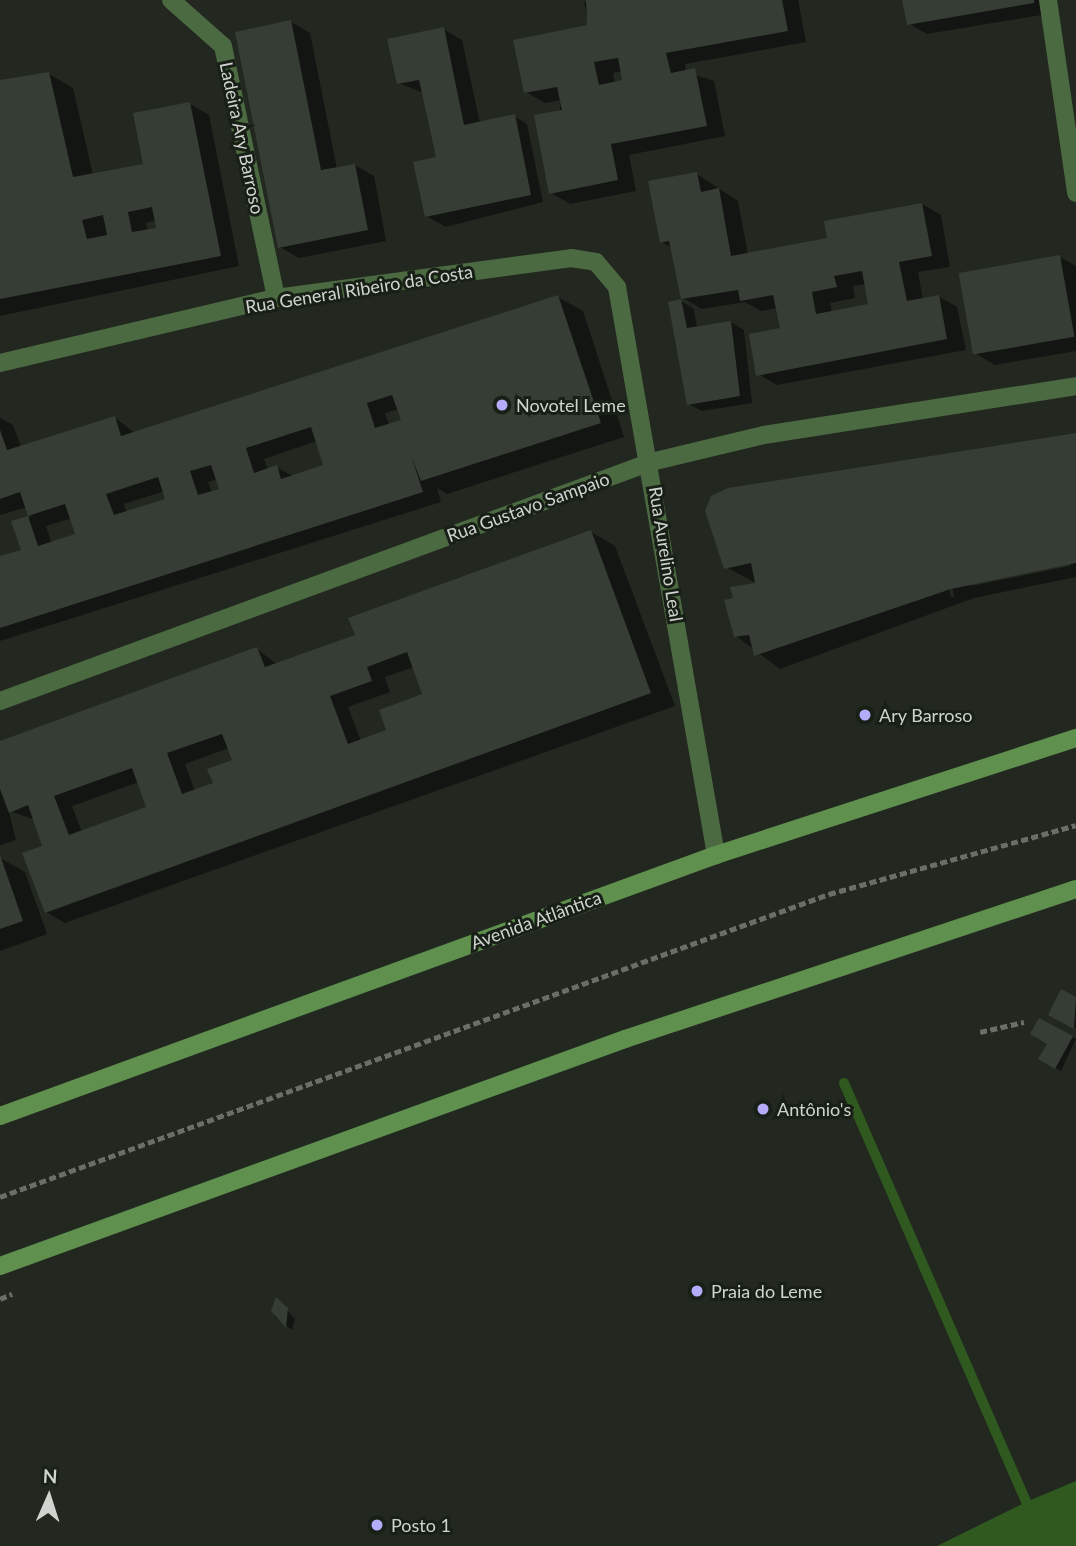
<!DOCTYPE html>
<meta charset="utf-8">
<style>
body{margin:0}
#map{position:relative;width:1076px;height:1546px;overflow:hidden;background:#222820;font-family:Lato,sans-serif}
div>[style]{position:absolute}
[style*='--x']{left:calc(var(--x)*1px);top:calc(var(--y)*1px);width:calc(var(--w)*1px);rotate:calc(var(--a)*1deg)}
.water>*{inset:0;background:#2f591e}
.shadow>*{inset:0;background:#0007}
.stream>*{height:10px;margin:-5px;padding:0 5px;transform-origin:5px;border-radius:5px;background:#2f591e}
.building>*{inset:0;background:#363d34;transform-origin:0 0}
.path>*{height:4.5px;margin-top:-2.25px;transform-origin:0;background:repeating-linear-gradient(90deg,#696e67 0 7px,transparent 0 10.5px)}
.street>*{height:18px;margin:-9px;padding:0 9px;transform-origin:9px;border-radius:9px;background:#4c6a41}
.secondary>*{height:18px;margin:-9px;padding:0 9px;transform-origin:9px;border-radius:9px;background:#5f904e}
.dots>*{width:19px;height:19px;translate:-50% -50%;box-sizing:border-box;border:4px solid #181f16;border-radius:50%}
span{translate:-50% -50%;white-space:nowrap;text-align:center;line-height:1.15;-webkit-text-stroke:6px #181f16;paint-order:stroke}
.street-label{font-size:18px;color:#d0d4cf}
.poi-label{font-size:18px;color:#d0d4cf}
.left{translate:0 -50%;text-align:left}
.north{position:absolute;left:14px;top:1462px;width:70px;height:70px;-webkit-text-stroke:5px #181f16;paint-order:stroke;rotate:3deg;font-size:19px;font-weight:700;line-height:28px;text-align:center;color:#d0d4cf}
.north::after{content:'';display:block;margin:auto;width:24px;height:32px;background:#d0d4cf;clip-path:polygon(50% 0,100% 100%,50% 72%,0 100%)}
</style>
<div id="map">
<div class="water">
<i style="clip-path:polygon(1076px 1481px,1076px 1546px,937px 1546px,1026px 1502px)"></i>
</div>
<div class="shadow">
<i style="clip-path:polygon(evenodd,798px 0,806px 42px,685px 64px,686px 72px,714px 81px,725px 136px,629px 155px,636px 191px,570px 204px,551px 193px,561px 100px,545px 103px,526px 92px,589px 27px,584px 2px,798px 0,622px 71px,624px 82px,615px 84px,613px 73px,622px 71px)"></i>
<i style="clip-path:polygon(904px 0,1050px 0,1053px 13px,927px 34px,908px 23px)"></i>
<i style="clip-path:polygon(291px 22px,310px 33px,337px 169px,355px 165px,374px 176px,386px 241px,299px 258px,280px 247px)"></i>
<i style="clip-path:polygon(443px 29px,462px 40px,480px 123px,514px 116px,527px 124px,543px 202px,446px 227px,426px 216px,438px 158px,424px 93px,398px 83px)"></i>
<i style="clip-path:polygon(evenodd,49px 74px,73px 88px,93px 175px,145px 165px,190px 104px,209px 115px,239px 266px,0 316px,0 82px,49px 74px,156px 220px,158px 229px,148px 231px,146px 223px,156px 220px)"></i>
<i style="clip-path:polygon(evenodd,697px 174px,738px 201px,748px 254px,829px 239px,922px 204px,941px 215px,950px 267px,918px 272px,923px 300px,938px 296px,957px 307px,966px 350px,777px 385px,758px 374px,782px 330px,778px 308px,761px 311px,745px 302px,702px 309px,683px 298px,673px 248px,661px 242px,697px 174px,866px 284px,870px 305px,832px 313px,830px 303px,855px 298px,853px 286px,866px 284px)"></i>
<i style="clip-path:polygon(1060px 257px,1076px 266px,1076px 351px,995px 365px,976px 354px)"></i>
<i style="clip-path:polygon(evenodd,558px 297px,583px 311px,624px 437px,447px 494px,437px 488px,441px 502px,0 641px,0 558px,23px 551px,14px 522px,31px 517px,27px 507px,0 515px,0 418px,13px 425px,21px 447px,114px 417px,135px 433px,558px 297px,399px 409px,404px 424px,389px 425px,385px 413px,399px 409px,558px 297px,317px 441px,325px 466px,293px 476px,276px 467px,268px 470px,264px 459px,317px 441px,558px 297px,217px 479px,221px 490px,212px 493px,208px 482px,217px 479px,558px 297px,165px 491px,167px 500px,127px 513px,124px 504px,165px 491px,558px 297px,72px 518px,77px 535px,52px 544px,46px 526px,72px 518px)"></i>
<i style="clip-path:polygon(681px 301px,694px 309px,697px 328px,731px 322px,744px 330px,752px 403px,702px 411px,689px 404px)"></i>
<i style="clip-path:polygon(evenodd,1076px 437px,1076px 577px,974px 598px,780px 669px,736px 636px,727px 601px,735px 599px,732px 588px,758px 584px,726px 567px,707px 511px,713px 497px,1076px 437px,929px 468px,954px 597px,951px 597px,925px 469px,929px 468px,1076px 437px,1070px 563px,1070px 566px,971px 586px,971px 583px,1070px 563px)"></i>
<i style="clip-path:polygon(evenodd,591px 532px,615px 546px,675px 706px,65px 923px,46px 912px,45px 847px,35px 820px,10px 811px,6px 800px,16px 840px,0 845px,0 743px,257px 649px,278px 665px,357px 636px,591px 532px,414px 667px,425px 695px,389px 731px,361px 741px,348px 707px,390px 692px,385px 677px,414px 667px,591px 532px,229px 748px,234px 761px,215px 784px,195px 791px,185px 764px,229px 748px,591px 532px,139px 782px,148px 808px,82px 832px,72px 806px,139px 782px)"></i>
<i style="clip-path:polygon(0 858px,25px 872px,47px 934px,0 951px)"></i>
<i style="clip-path:polygon(1062px 992px,1076px 999px,1076px 1028px,1050px 1014px)"></i>
<i style="clip-path:polygon(1040px 1020px,1076px 1039px,1061px 1071px,1040px 1059px,1050px 1043px)"></i>
<i style="clip-path:polygon(277px 1299px,295px 1319px,292px 1330px,275px 1317px)"></i>
</div>
<div class="stream">
<i style="--x:844;--y:1083;--w:457;--a:66.5"></i>
</div>
<div class="building">
<i style="clip-path:polygon(evenodd,782px 0,788px 31px,666px 53px,671px 73px,695px 68px,707px 126px,611px 144px,618px 180px,549px 194px,534px 115px,562px 110px,557px 87px,524px 93px,513px 40px,587px 25px,586px 0,782px 0,618px 58px,622px 80px,599px 85px,594px 62px,618px 58px)"></i>
<i style="clip-path:polygon(902px 0,1034px 0,1034px 3px,907px 25px)"></i>
<i style="clip-path:polygon(291px 20px,321px 170px,355px 164px,368px 230px,278px 248px,235px 32px)"></i>
<i style="clip-path:polygon(444px 27px,464px 125px,515px 114px,531px 195px,425px 217px,413px 162px,436px 157px,419px 80px,397px 84px,387px 39px)"></i>
<i style="clip-path:polygon(evenodd,49px 72px,73px 177px,143px 164px,133px 113px,190px 102px,221px 256px,0 299px,0 80px,49px 72px,152px 207px,156px 228px,132px 232px,128px 212px,152px 207px,49px 72px,103px 215px,107px 235px,87px 239px,82px 220px,103px 215px)"></i>
<i style="clip-path:polygon(evenodd,697px 172px,701px 192px,719px 188px,731px 256px,827px 238px,824px 221px,922px 203px,932px 256px,899px 262px,907px 301px,939px 295px,947px 339px,756px 376px,749px 334px,780px 328px,773px 295px,740px 301px,738px 290px,681px 299px,669px 241px,660px 243px,648px 181px,697px 172px,862px 271px,868px 304px,816px 314px,812px 292px,837px 287px,834px 276px,862px 271px)"></i>
<i style="left:1060px;top:255px;width:83px;height:103px;rotate:80deg"></i>
<i style="clip-path:polygon(evenodd,558px 295px,601px 423px,421px 481px,412px 458px,423px 492px,0 628px,0 556px,21px 550px,11px 521px,28px 516px,38px 546px,75px 534px,65px 504px,28px 516px,20px 492px,0 499px,0 430px,7px 450px,115px 416px,121px 436px,558px 295px,392px 395px,401px 420px,375px 428px,367px 403px,392px 395px,558px 295px,311px 427px,323px 465px,281px 479px,277px 465px,254px 473px,246px 448px,311px 427px,558px 295px,211px 465px,219px 489px,198px 495px,190px 471px,211px 465px,558px 295px,158px 477px,165px 499px,114px 515px,106px 494px,158px 477px)"></i>
<i style="clip-path:polygon(681px 299px,687px 328px,731px 321px,740px 396px,687px 405px,668px 302px)"></i>
<i style="clip-path:polygon(1076px 433px,1076px 563px,951px 589px,754px 656px,749px 635px,734px 637px,724px 600px,733px 598px,730px 587px,755px 583px,751px 563px,724px 569px,705px 511px,711px 496px,728px 488px)"></i>
<i style="clip-path:polygon(evenodd,591px 530px,651px 693px,45px 913px,22px 853px,42px 846px,28px 805px,9px 813px,0 789px,0 741px,257px 647px,265px 667px,355px 635px,348px 618px,591px 530px,407px 652px,422px 694px,379px 710px,386px 730px,348px 744px,330px 696px,372px 681px,367px 667px,407px 652px,591px 530px,222px 734px,232px 760px,207px 769px,213px 783px,182px 794px,167px 753px,222px 734px,591px 530px,132px 768px,146px 807px,69px 835px,54px 796px,132px 768px)"></i>
<i style="clip-path:polygon(0 855px,23px 921px,0 929px)"></i>
<i style="clip-path:polygon(1061px 989px,1076px 997px,1074px 1029px,1048px 1015px)"></i>
<i style="clip-path:polygon(1039px 1018px,1073px 1036px,1055px 1069px,1038px 1059px,1047px 1044px,1030px 1034px)"></i>
<i style="clip-path:polygon(276px 1297px,288px 1308px,286px 1328px,271px 1311px)"></i>
</div>
<div class="path">
<i style="--x:980;--y:1032;--w:45;--a:-12.8"></i>
<i style="--x:0;--y:1197;--w:883;--a:-20.08"></i>
<i style="--x:829;--y:894;--w:256;--a:-15.6"></i>
<i style="--x:0;--y:1299;--w:13;--a:-23"></i>
</div>
<div class="street">
<i style="--x:171;--y:0;--w:69;--a:41.5"></i>
<i style="--x:223;--y:46;--w:258;--a:78.1"></i>
<i style="--x:1048;--y:0;--w:195;--a:81.7"></i>
<i style="--x:0;--y:363;--w:284;--a:-13.3"></i>
<i style="--x:276;--y:298;--w:298;--a:-7.7"></i>
<i style="--x:571;--y:258;--w:25;--a:9"></i>
<i style="--x:596;--y:262;--w:33;--a:50"></i>
<i style="--x:617;--y:287;--w:577;--a:80.11"></i>
<i style="--x:0;--y:701;--w:693;--a:-20.16"></i>
<i style="--x:651;--y:462;--w:116;--a:-13.4"></i>
<i style="--x:764;--y:435;--w:316;--a:-8.9"></i>
</div>
<div class="secondary">
<i style="--x:0;--y:1116;--w:762;--a:-20.03"></i>
<i style="--x:716;--y:855;--w:379;--a:-18"></i>
<i style="--x:0;--y:1266;--w:665;--a:-19.96"></i>
<i style="--x:625;--y:1039;--w:475;--a:-18.4"></i>
</div>
<div class="dots">
<i style="left:502px;top:405px;background:#b4acf9"></i>
<i style="left:865px;top:715px;background:#b4acf9"></i>
<i style="left:763px;top:1109px;background:#b4acf9"></i>
<i style="left:697px;top:1291px;background:#b4acf9"></i>
<i style="left:377px;top:1525px;background:#b4acf9"></i>
</div>
<div class="street-label">
<span style="left:242px;top:138px;rotate:78deg">Ladeira Ary Barroso</span>
<span style="left:359px;top:289px;rotate:-9deg">Rua General Ribeiro da Costa</span>
<span style="left:528px;top:507px;rotate:-20deg">Rua Gustavo Sampaio</span>
<span style="left:666px;top:554px;rotate:81deg">Rua Aurelino Leal</span>
<span style="left:536px;top:920px;rotate:-20deg">Avenida Atlântica</span>
</div>
<div class="poi-label">
<span class="left" style="left:516px;top:405px">Novotel Leme</span>
<span class="left" style="left:879px;top:715px">Ary Barroso</span>
<span class="left" style="left:777px;top:1109px">Antônio's</span>
<span class="left" style="left:711px;top:1291px">Praia do Leme</span>
<span class="left" style="left:391px;top:1525px">Posto 1</span>
</div>
<div class="north">N</div>
</div>
